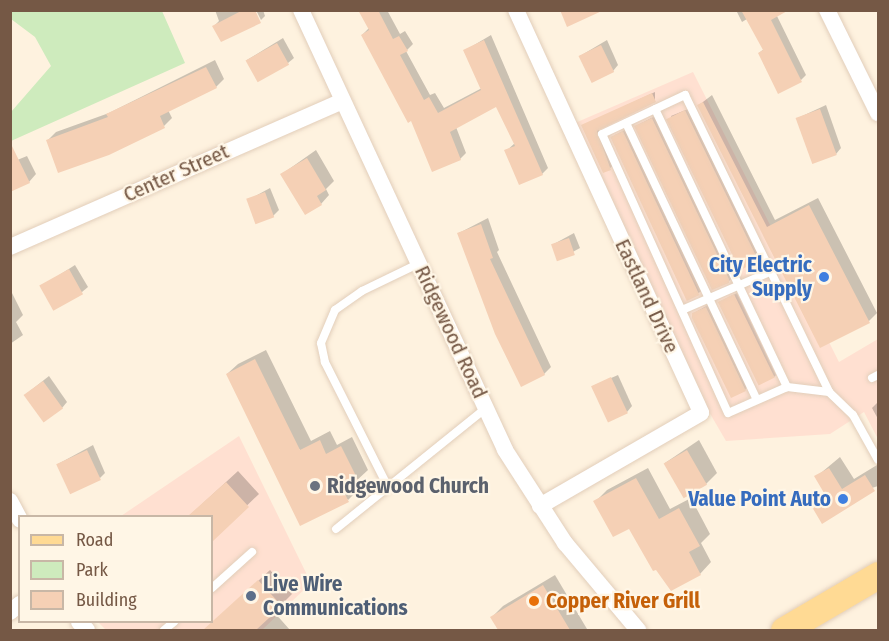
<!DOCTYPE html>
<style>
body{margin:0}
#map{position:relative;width:889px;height:641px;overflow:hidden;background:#fef2df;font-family:"Fira Sans Condensed",sans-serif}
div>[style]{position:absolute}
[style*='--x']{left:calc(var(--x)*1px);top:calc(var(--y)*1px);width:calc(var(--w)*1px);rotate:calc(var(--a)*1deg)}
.commercial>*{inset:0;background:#ffe0d1}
.green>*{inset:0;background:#ceebbd}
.shadow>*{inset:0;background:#0003}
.building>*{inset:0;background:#f5d0b5;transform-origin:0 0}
.roads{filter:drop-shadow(0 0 2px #e2ceba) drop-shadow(0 0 2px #e2ceba)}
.service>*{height:8px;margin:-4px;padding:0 4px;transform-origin:4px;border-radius:4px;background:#fff}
.minor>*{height:16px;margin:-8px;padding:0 8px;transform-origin:8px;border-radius:8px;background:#fff}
.primary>*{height:27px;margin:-13.5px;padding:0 13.5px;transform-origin:13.5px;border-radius:13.5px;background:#ffda94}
.dots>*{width:16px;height:16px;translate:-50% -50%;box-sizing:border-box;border:3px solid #fff6e6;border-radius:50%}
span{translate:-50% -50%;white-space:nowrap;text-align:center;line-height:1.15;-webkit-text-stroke:4.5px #fff6e6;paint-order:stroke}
.street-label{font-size:21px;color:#755845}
.shop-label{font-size:21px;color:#366cbe;font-weight:700}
.right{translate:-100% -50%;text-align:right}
.worship-label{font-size:21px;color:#5b616d;font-weight:700}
.left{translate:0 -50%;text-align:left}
.service-label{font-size:21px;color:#4e5e75;font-weight:700}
.food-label{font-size:21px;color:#c56008;font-weight:700}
.frame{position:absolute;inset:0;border:12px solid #755845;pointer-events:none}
.legend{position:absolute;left:18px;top:515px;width:195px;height:108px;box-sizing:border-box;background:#fff6e6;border:2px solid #c8b7a6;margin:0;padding:8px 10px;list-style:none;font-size:18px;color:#755845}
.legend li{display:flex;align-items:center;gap:12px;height:30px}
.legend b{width:30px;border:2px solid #c8b7a6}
</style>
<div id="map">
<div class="commercial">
<i style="clip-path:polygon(693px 72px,839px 362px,878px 339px,878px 439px,864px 412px,830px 434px,726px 441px,705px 405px,575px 123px)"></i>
<i style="clip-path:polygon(239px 436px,311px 583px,262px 630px,106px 630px,98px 622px,212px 622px,212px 516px,121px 516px)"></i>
</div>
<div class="green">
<i style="clip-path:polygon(11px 10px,162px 11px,185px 63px,11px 141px,11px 112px,51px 66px,35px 37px,11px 19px)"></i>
</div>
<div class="shadow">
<i style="clip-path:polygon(215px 10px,253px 10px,214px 26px,219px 21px)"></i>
<i style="clip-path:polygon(256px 10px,263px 10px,265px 16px,261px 20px)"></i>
<i style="clip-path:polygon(360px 10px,387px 10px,400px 34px,405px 31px,413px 44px,406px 51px,430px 95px,435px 93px,444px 108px,482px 88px,464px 51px,491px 35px,548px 168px,542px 174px,506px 151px,515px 143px,497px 105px,456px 127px,466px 153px,460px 159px,412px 119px,362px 35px,369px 28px)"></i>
<i style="clip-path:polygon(736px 10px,778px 10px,776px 14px,806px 75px,801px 80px,759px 53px,764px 49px,747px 19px,742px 22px)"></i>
<i style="clip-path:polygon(283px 38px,294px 58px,288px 63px,247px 60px)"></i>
<i style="clip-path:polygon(607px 40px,618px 65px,613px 71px,580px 56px)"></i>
<i style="clip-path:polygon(215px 60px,224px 79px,216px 87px,168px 110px,172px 118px,164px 126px,109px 153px,48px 140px,56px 132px,109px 113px)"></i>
<i style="clip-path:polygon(655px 92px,655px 100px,598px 128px,613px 166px,610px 168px,582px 126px)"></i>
<i style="clip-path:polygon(712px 95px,775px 220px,818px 198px,877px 313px,869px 321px,821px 346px,699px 105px)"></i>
<i style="clip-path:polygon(826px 105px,841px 148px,836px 154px,798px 118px)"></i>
<i style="clip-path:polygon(688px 109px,760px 257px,739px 268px,671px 116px)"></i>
<i style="clip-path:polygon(655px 116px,731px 279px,728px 282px,636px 126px)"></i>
<i style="clip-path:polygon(625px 130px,702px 291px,687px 299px,615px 135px)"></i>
<i style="clip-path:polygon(316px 150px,334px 181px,326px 189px,329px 195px,321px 204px,282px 174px)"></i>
<i style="clip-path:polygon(27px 156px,36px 174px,29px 182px,10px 163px)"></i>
<i style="clip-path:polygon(270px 188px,279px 210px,273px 216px,248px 200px)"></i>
<i style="clip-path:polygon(488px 218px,499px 250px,497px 252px,551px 367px,544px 374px,459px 233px)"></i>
<i style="clip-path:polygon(574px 233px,580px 248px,558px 260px,552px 245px)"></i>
<i style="clip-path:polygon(75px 265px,88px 287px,82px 292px,42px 286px)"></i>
<i style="clip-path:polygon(12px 293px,23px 315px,16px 322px,23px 335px,10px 344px)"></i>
<i style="clip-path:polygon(737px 293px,776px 375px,774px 377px,719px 302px)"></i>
<i style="clip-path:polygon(708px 305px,747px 387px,745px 390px,694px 313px)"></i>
<i style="clip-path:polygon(266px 350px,311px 441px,330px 431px,337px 445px,352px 437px,368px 470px,355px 482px,358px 490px,348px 500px,227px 374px,238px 364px)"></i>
<i style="clip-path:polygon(618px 375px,632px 406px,627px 412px,593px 386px)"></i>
<i style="clip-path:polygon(49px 376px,67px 402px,62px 408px,25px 395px)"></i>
<i style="clip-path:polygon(878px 402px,878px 419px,872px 408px)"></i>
<i style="clip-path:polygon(699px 440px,717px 473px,706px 484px,665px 463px)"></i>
<i style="clip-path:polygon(93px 445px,105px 473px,100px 478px,58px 464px)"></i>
<i style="clip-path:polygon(840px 457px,854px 479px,877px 465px,878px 486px,814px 507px,827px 495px,816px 477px)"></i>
<i style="clip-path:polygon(648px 468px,670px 509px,691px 498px,710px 534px,701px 543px,711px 562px,700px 574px,595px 502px,607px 490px)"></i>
<i style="clip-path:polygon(238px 471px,259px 494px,212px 539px,212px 516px,189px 516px)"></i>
<i style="clip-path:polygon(270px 570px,292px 594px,274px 612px,290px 630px,205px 630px)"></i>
<i style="clip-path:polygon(555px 575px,587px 629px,500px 630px,492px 617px,503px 606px)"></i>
</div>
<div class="building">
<i style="clip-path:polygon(243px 10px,255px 10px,261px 23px,221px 42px,212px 26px)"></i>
<i style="clip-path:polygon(358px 10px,378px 10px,393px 39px,399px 36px,408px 51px,400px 55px,424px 100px,429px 97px,438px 113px,481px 90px,463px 50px,484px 40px,543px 175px,519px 185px,504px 150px,515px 146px,496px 107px,450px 132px,461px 160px,432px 172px,411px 121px,408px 123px,361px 35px,369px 30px)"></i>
<i style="clip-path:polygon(560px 10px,604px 10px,567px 27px)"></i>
<i style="clip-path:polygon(741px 10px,789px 10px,771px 20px,802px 82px,778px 94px,758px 53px,763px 50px)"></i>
<i style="left:277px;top:43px;width:25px;height:36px;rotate:61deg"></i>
<i style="left:601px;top:45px;width:30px;height:25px;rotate:64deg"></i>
<i style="clip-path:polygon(206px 67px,217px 88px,160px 116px,165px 128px,109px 155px,58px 173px,46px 140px,108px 117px,106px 114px)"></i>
<i style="clip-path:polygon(652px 93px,656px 102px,597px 131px,611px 170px,603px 173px,581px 125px)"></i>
<i style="clip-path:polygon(703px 102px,767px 227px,809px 205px,870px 323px,820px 348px,697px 105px)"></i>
<i style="left:820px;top:109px;width:49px;height:26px;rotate:70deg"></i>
<i style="left:685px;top:110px;width:168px;height:21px;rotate:64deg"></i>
<i style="clip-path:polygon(652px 118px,729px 279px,729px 283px,712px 290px,634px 126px)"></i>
<i style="left:623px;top:131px;width:181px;height:14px;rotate:65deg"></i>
<i style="clip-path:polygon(10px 142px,30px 183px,10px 192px)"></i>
<i style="clip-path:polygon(307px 158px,326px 190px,317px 196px,322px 205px,305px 215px,280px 174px)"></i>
<i style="left:265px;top:192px;width:27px;height:20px;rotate:70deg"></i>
<i style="clip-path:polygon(481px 224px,493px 258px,490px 259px,545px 375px,521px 387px,495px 334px,457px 233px)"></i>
<i style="left:569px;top:238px;width:18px;height:19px;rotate:71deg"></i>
<i style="left:69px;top:269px;width:29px;height:34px;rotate:61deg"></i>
<i style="left:734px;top:294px;width:93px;height:18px;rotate:64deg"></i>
<i style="clip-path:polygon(706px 307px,746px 391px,731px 398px,692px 318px,692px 313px)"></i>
<i style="clip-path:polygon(255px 359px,300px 450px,320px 440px,326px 454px,341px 446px,359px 482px,343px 490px,349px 502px,300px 526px,226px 374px)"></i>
<i style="left:611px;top:377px;width:40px;height:22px;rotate:65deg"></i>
<i style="left:43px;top:381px;width:34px;height:24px;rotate:54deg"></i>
<i style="left:87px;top:450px;width:33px;height:34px;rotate:65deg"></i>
<i style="left:687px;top:450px;width:40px;height:27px;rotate:60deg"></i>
<i style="clip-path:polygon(829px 468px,842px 489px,865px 475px,875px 491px,822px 524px,812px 507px,827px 498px,814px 476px)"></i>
<i style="clip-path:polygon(636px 478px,659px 519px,679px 508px,700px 546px,689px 552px,701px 575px,671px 591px,656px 570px,653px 571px,629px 529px,613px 537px,593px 501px)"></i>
<i style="clip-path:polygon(226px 482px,249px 507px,212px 542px,212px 516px,188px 516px)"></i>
<i style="clip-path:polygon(258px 580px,282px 606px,256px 630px,203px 630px)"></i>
<i style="clip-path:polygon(543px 585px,570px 630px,498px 630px,490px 617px)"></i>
</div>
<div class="roads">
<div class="service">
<i style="--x:655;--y:109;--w:308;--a:64.6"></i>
<i style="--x:626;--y:123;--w:306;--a:64.7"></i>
<i style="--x:682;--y:310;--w:96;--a:-23.4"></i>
<i style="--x:872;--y:378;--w:7;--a:-27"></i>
<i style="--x:829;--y:392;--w:42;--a:-173.2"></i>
<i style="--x:787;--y:387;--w:64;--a:156.2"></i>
<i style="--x:728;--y:413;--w:306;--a:-114.3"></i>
<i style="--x:602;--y:134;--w:92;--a:-25.2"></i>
<i style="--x:685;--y:95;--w:330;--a:64.1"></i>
<i style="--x:829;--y:392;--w:33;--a:44"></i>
<i style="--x:853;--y:415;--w:51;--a:60.9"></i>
<i style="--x:387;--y:485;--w:138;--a:-116.8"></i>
<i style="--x:325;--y:362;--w:19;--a:-102"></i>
<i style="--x:321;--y:343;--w:36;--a:-67"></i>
<i style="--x:335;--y:310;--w:33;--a:-35"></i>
<i style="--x:362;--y:291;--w:64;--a:-25.8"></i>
<i style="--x:336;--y:529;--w:193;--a:-38.9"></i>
<i style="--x:212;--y:588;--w:54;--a:-42"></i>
<i style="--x:164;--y:630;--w:13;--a:-39"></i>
</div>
<div class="minor">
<i style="--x:301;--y:10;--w:485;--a:65.1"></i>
<i style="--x:505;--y:450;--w:111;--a:57.2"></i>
<i style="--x:565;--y:543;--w:114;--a:50"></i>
<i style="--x:516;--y:10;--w:443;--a:65.3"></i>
<i style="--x:701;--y:413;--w:186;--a:150"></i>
<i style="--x:827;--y:10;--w:115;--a:63.7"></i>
<i style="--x:10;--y:247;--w:363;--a:-23.7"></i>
<i style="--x:10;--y:501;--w:21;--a:62"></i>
<i style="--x:10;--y:612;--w:13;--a:-39"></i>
<i style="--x:79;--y:622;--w:11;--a:45"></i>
</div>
<div class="primary">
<i style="--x:784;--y:630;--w:109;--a:-30.3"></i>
</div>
</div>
<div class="dots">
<i style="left:824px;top:277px;background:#3f7fe0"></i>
<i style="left:315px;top:486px;background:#6b7280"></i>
<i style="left:843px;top:499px;background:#3f7fe0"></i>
<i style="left:251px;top:596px;background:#5c6f8a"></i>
<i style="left:534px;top:601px;background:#e8710a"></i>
</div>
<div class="street-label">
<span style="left:176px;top:173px;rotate:-24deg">Center Street</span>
<span style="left:647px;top:296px;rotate:65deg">Eastland Drive</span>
<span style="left:451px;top:332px;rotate:65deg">Ridgewood Road</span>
</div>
<div class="shop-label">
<span class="right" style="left:812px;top:277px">City Electric<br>Supply</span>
<span class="right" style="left:831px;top:499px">Value Point Auto</span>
</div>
<div class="worship-label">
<span class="left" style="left:327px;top:486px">Ridgewood Church</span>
</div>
<div class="service-label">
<span class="left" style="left:263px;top:596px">Live Wire<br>Communications</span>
</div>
<div class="food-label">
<span class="left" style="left:546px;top:601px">Copper River Grill</span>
</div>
<div class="frame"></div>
<ul class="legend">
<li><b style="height:8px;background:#ffda94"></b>Road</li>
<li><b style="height:16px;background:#ceebbd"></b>Park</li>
<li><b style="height:16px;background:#f5d0b5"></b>Building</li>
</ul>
</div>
